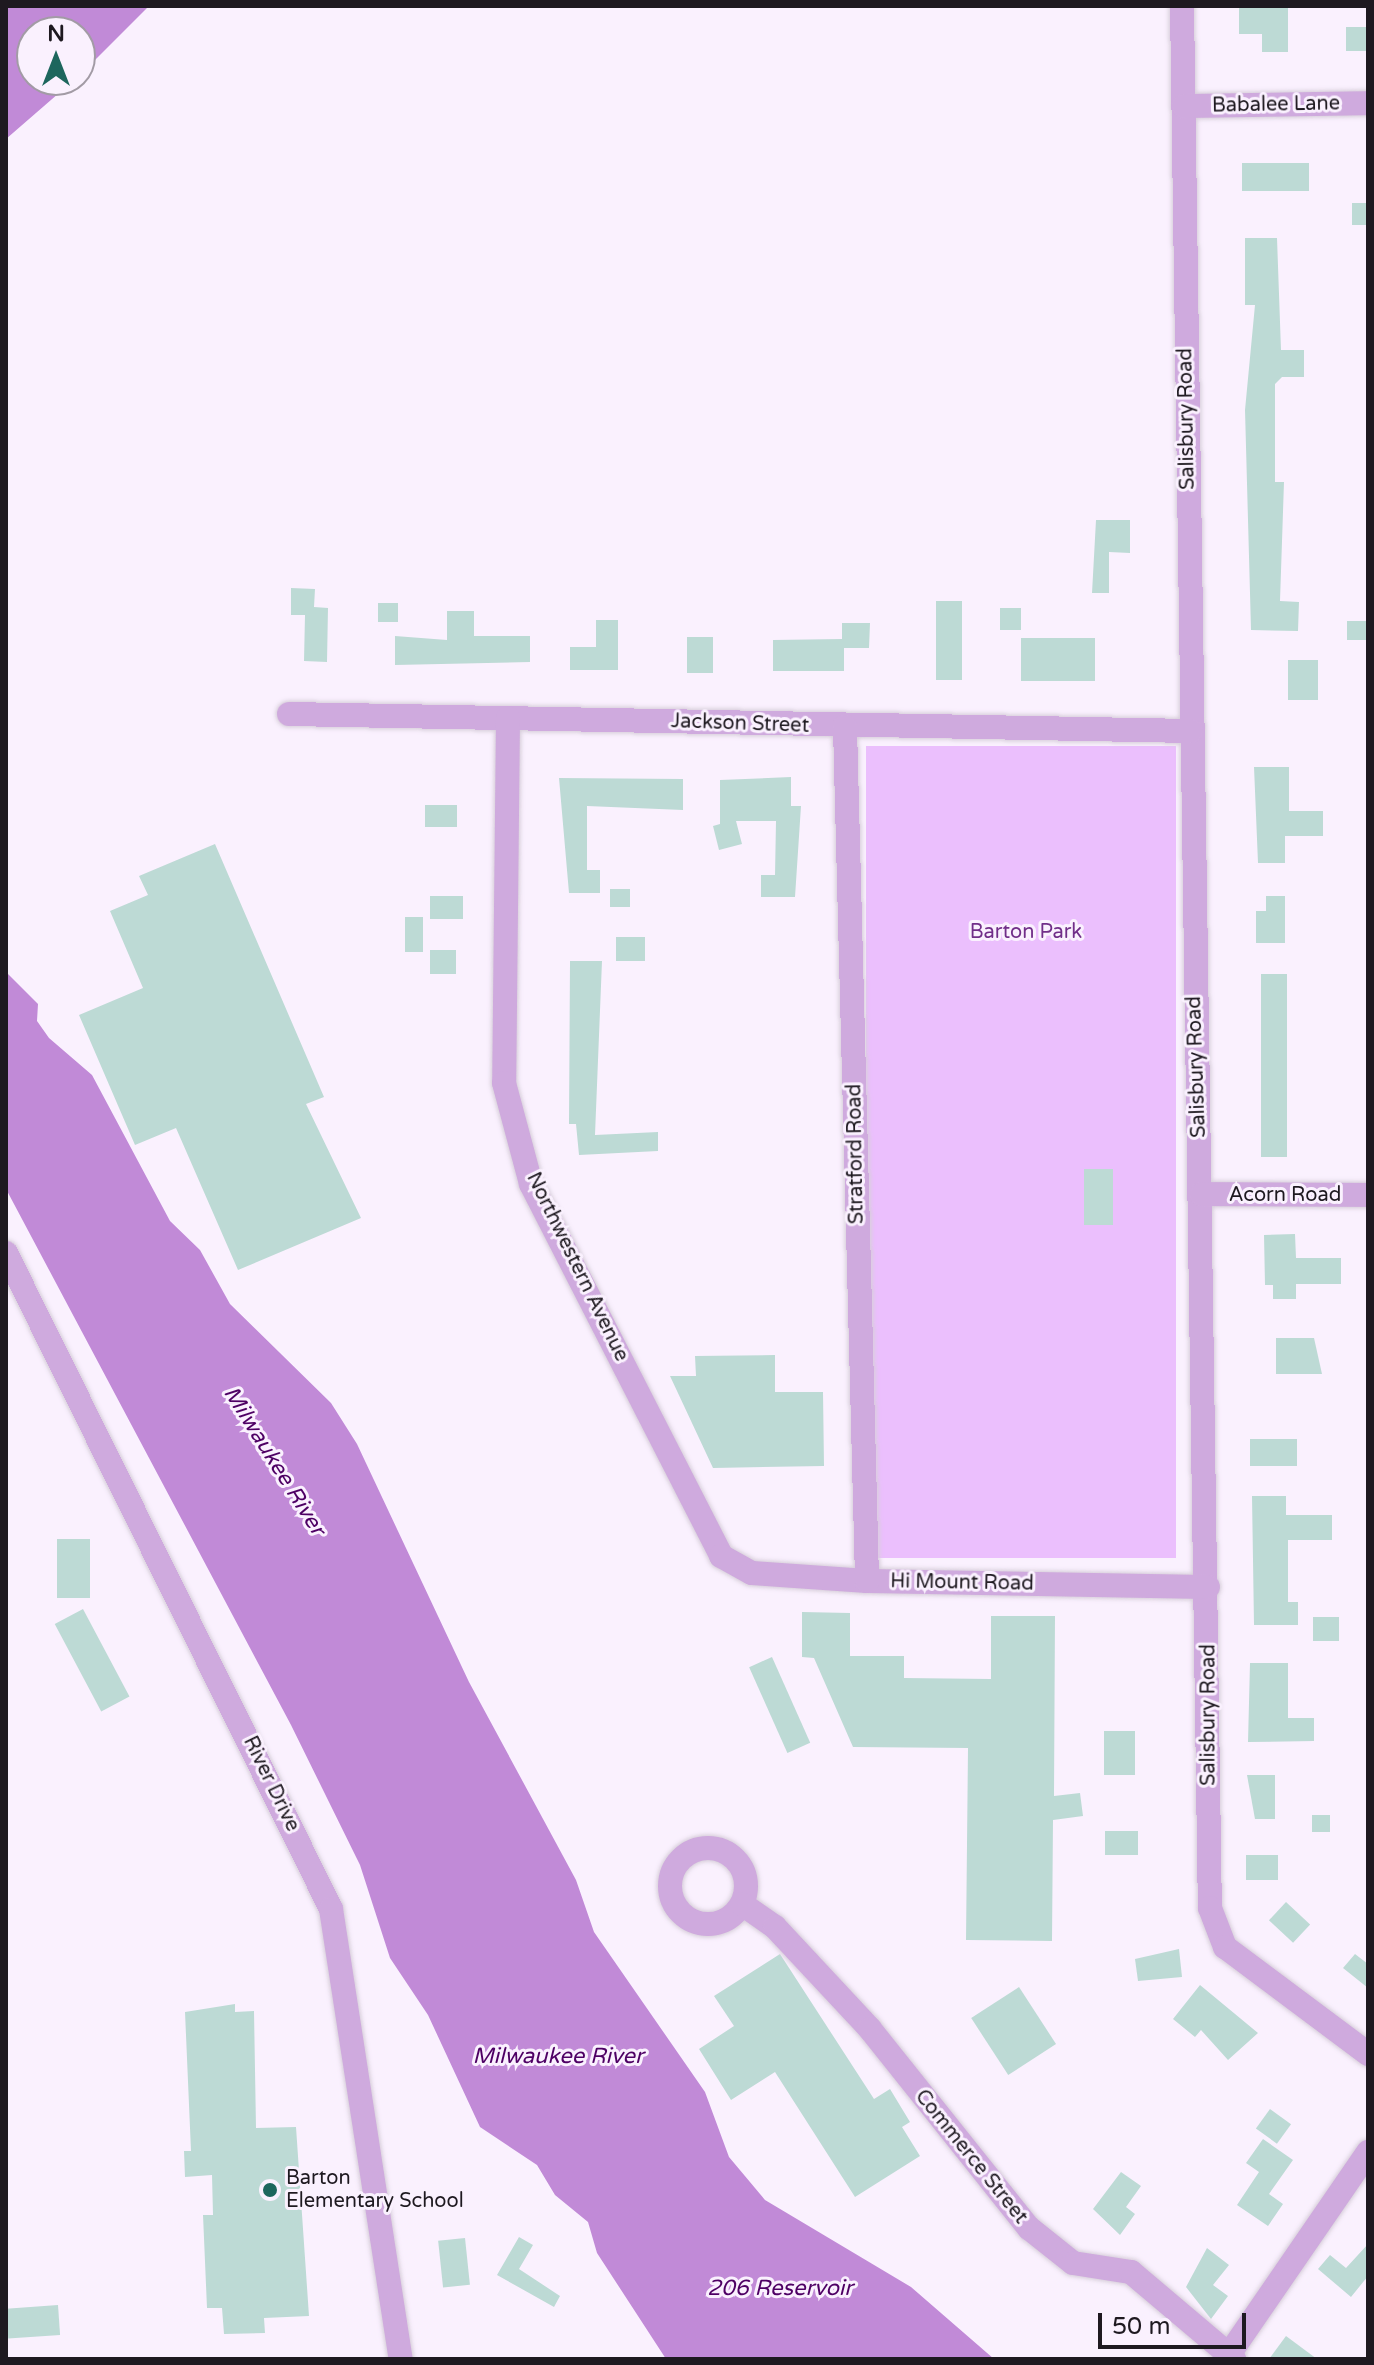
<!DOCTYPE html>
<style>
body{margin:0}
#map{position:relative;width:1374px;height:2365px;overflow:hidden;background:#faf1fe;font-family:"Varela Round",sans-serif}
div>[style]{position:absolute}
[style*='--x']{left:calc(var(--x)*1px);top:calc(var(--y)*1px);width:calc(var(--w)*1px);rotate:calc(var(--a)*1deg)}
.green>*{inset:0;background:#ebbffd;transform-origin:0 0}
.water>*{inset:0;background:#c18ad7}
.building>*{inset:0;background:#bddad5;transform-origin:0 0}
.roads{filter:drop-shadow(0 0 2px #d7ceda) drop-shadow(0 0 2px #d7ceda)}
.minor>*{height:24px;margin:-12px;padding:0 12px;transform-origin:12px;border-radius:12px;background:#cfaade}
.minor>.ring{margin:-12px;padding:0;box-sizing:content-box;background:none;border:24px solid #cfaade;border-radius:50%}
.dots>*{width:22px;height:22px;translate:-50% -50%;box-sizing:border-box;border:4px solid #faf1fe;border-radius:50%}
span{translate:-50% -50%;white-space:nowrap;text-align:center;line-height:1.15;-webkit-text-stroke:6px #faf1fe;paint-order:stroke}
.street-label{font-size:20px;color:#1e1920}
.park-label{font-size:20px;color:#712e89}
.poi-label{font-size:20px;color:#1e1920}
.left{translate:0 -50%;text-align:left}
.water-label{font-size:22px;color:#4e0064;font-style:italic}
.frame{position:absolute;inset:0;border:8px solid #1e1920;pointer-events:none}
.north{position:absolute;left:16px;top:16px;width:80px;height:80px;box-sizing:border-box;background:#faf1fe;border:2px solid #a29ba5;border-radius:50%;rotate:0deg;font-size:22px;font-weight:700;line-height:32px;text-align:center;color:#1e1920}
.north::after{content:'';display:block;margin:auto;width:28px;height:36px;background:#1d665d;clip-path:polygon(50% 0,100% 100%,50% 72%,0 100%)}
.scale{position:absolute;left:1098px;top:2313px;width:148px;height:36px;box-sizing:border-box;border:4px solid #1e1920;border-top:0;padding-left:10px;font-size:24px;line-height:28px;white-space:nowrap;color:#1e1920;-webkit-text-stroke:6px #faf1fe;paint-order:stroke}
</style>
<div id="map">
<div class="green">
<i style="left:866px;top:746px;width:310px;height:812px"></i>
</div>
<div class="water">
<i style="clip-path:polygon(6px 6px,149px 6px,80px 75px,80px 32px,32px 32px,32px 80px,74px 80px,6px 139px)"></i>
<i style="clip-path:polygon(6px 972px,38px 1004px,37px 1021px,49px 1038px,92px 1075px,170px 1221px,200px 1250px,230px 1304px,331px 1403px,357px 1444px,469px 1682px,576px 1880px,594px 1932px,705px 2092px,729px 2157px,765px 2200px,911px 2287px,994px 2359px,666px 2359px,597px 2253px,588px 2222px,555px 2195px,537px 2165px,480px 2127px,428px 2015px,390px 1958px,360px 1865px,291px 1725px,6px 1189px)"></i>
</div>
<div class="building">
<i style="clip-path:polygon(1239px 6px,1288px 6px,1288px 52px,1262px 52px,1262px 34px,1239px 34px)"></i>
<i style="left:1346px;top:27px;width:22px;height:24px"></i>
<i style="left:1242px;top:163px;width:67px;height:28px"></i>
<i style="left:1352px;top:203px;width:16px;height:22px"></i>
<i style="clip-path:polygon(1245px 238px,1277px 238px,1281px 350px,1304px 350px,1304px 377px,1282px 377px,1275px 384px,1275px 482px,1284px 482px,1280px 601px,1299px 602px,1298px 631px,1251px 630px,1245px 410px,1255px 305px,1245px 305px)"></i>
<i style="clip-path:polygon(1096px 520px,1130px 520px,1130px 553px,1109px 552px,1109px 593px,1092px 593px)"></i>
<i style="clip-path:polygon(291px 588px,315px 589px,314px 607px,328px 608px,327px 662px,304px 661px,305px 615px,291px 615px)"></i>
<i style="left:936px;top:601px;width:26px;height:79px"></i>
<i style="left:378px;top:603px;width:20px;height:19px"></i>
<i style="left:1000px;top:608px;width:21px;height:22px"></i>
<i style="clip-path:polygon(447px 611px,474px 611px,474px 636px,530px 636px,530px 662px,395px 665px,395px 636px,447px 640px)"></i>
<i style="clip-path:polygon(596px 620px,618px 620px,618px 670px,570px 670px,570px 647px,596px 647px)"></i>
<i style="left:1347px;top:621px;width:21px;height:19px"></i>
<i style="clip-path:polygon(842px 623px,870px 623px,869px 648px,844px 648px,844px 671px,773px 671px,773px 640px,842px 639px)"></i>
<i style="left:687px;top:637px;width:26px;height:36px"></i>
<i style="left:1021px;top:638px;width:74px;height:43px"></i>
<i style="left:1288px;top:660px;width:30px;height:40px"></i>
<i style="clip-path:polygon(1254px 767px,1289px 767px,1289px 811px,1323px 811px,1323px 836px,1285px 836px,1285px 863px,1258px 863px)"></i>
<i style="clip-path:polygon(791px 777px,791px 806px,801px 806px,795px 897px,761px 897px,761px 875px,775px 875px,776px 821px,736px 821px,742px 844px,719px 850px,713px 826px,720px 824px,720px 780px)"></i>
<i style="clip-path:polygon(559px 778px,683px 779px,683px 810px,587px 806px,587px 870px,600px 870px,600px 893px,569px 893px)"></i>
<i style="left:425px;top:805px;width:32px;height:22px"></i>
<i style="clip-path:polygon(215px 844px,324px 1097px,306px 1104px,361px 1218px,238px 1270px,176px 1128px,135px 1145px,79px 1015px,143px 988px,110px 911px,148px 895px,139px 876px)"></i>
<i style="left:610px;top:889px;width:20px;height:18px"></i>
<i style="left:430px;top:896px;width:33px;height:23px"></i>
<i style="clip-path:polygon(1266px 896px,1285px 896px,1285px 943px,1256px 943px,1256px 911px,1266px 911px)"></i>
<i style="left:405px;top:917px;width:18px;height:35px"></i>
<i style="left:616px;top:937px;width:29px;height:24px"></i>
<i style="left:430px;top:950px;width:26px;height:24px"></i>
<i style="clip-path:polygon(570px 961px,602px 961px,595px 1135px,658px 1132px,658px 1151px,579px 1155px,576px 1124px,569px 1124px)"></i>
<i style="left:1261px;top:974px;width:26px;height:183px"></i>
<i style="left:1084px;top:1169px;width:29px;height:56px"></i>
<i style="clip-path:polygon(1295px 1234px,1296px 1258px,1341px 1258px,1341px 1284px,1296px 1284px,1296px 1299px,1273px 1299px,1273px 1285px,1265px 1285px,1264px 1235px)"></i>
<i style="clip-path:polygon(1276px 1338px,1314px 1338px,1322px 1374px,1276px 1374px)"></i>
<i style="clip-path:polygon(775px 1355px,775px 1392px,823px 1392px,824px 1466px,713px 1468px,670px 1376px,696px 1376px,695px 1356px)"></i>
<i style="left:1250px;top:1439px;width:47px;height:27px"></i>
<i style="clip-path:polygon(1252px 1496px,1286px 1496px,1286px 1515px,1332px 1515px,1332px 1540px,1288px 1540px,1288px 1602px,1298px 1602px,1298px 1625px,1254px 1625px)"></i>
<i style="left:57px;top:1539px;width:33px;height:59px"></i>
<i style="left:83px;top:1609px;width:99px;height:32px;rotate:62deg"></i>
<i style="clip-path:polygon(802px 1612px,850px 1613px,850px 1656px,904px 1656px,904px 1678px,991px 1679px,991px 1616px,1055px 1616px,1054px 1796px,1080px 1793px,1083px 1816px,1053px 1820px,1052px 1941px,966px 1940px,968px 1748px,853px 1747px,814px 1658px,802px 1657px)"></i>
<i style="left:1313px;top:1617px;width:26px;height:24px"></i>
<i style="left:772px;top:1657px;width:94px;height:25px;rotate:66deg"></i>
<i style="clip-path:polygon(1250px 1663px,1288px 1663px,1288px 1718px,1314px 1718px,1314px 1741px,1248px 1742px)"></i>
<i style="left:1104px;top:1731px;width:31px;height:44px"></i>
<i style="clip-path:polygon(1247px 1775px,1275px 1775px,1275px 1819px,1255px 1819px)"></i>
<i style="left:1312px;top:1815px;width:18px;height:17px"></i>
<i style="left:1105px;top:1831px;width:33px;height:24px"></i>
<i style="left:1246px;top:1855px;width:32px;height:25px"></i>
<i style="left:1286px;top:1902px;width:33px;height:25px;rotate:43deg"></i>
<i style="clip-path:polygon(1179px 1949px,1182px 1977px,1138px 1981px,1135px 1959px)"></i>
<i style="clip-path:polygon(780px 1954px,874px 2099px,890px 2089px,910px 2122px,902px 2127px,920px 2156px,855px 2197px,775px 2072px,731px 2100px,699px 2049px,734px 2026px,714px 1996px)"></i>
<i style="clip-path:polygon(1355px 1954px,1368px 1964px,1368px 1988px,1343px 1968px)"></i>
<i style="clip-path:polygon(1200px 1985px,1258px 2033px,1228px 2060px,1201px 2030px,1195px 2037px,1173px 2019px)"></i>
<i style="left:1019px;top:1987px;width:68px;height:57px;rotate:57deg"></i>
<i style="clip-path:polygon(235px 2004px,235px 2012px,254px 2011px,256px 2128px,296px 2127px,309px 2316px,264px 2318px,265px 2333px,224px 2334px,222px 2308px,207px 2308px,203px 2215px,213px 2215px,212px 2175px,185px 2177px,184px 2151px,191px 2151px,185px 2012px)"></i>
<i style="left:1270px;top:2109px;width:26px;height:24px;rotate:36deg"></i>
<i style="clip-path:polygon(1263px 2139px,1293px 2160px,1269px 2194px,1283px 2204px,1268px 2226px,1237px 2205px,1259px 2172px,1246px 2163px)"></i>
<i style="clip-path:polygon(1121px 2172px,1141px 2186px,1126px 2207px,1135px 2214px,1120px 2235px,1093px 2209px)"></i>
<i style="clip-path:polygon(519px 2237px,533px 2245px,519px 2269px,560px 2296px,554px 2307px,497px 2275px)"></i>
<i style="left:465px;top:2238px;width:47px;height:27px;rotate:84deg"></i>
<i style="clip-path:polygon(1368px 2244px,1368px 2276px,1351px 2297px,1318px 2269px,1330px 2255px,1346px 2268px)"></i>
<i style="clip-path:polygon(1207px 2248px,1229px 2265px,1213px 2285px,1228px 2296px,1211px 2319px,1186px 2287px)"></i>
<i style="left:58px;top:2305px;width:30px;height:52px;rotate:86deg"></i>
<i style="clip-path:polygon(1286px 2336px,1317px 2359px,1269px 2359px)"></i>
</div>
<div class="roads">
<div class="minor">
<i style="--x:1182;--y:6;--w:1902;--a:89.16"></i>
<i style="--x:1210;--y:1908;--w:42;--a:69"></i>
<i style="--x:1225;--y:1947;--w:179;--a:36.8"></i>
<i style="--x:1184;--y:106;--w:184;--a:-0.9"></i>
<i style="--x:289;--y:714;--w:902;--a:1.08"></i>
<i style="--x:508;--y:718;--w:365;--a:90.6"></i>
<i style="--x:504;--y:1083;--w:105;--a:75"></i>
<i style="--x:531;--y:1184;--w:418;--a:62.9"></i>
<i style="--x:721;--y:1556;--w:35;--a:29"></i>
<i style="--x:752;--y:1573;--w:115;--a:4"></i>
<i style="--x:867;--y:1581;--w:341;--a:1"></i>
<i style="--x:845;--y:727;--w:854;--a:88.52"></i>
<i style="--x:1202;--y:1194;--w:166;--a:0.3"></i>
<i style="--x:6;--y:1253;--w:732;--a:63.64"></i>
<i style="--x:331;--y:1909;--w:455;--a:81.2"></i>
<i class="ring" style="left:670px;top:1848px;width:52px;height:52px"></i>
<i style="--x:742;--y:1904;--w:40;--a:34.9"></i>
<i style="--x:775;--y:1927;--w:139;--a:47"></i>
<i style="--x:870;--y:2029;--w:255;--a:51.4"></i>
<i style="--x:1029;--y:2228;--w:56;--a:38.5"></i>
<i style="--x:1073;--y:2263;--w:59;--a:8.8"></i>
<i style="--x:1131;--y:2272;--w:135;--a:40.2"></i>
<i style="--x:1230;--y:2353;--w:244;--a:-55.5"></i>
</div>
</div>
<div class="dots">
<i style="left:270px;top:2190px;background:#1d665d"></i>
</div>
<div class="street-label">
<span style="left:1276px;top:105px;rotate:-1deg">Babalee Lane</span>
<span style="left:1187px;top:419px;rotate:-91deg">Salisbury Road</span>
<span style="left:740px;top:724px;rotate:2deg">Jackson Street</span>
<span style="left:1197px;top:1067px;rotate:-92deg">Salisbury Road</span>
<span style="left:856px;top:1154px;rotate:-91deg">Stratford Road</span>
<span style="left:1285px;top:1195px">Acorn Road</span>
<span style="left:577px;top:1267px;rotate:64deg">Northwestern Avenue</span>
<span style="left:962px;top:1583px;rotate:1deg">Hi Mount Road</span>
<span style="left:1209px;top:1715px;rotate:-90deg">Salisbury Road</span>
<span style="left:271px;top:1784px;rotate:64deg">River Drive</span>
<span style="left:971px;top:2157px;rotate:51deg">Commerce Street</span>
</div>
<div class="park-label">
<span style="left:1026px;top:932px">Barton Park</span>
</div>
<div class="poi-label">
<span class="left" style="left:286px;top:2190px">Barton<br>Elementary School</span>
</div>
<div class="water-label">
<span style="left:274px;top:1461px;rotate:58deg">Milwaukee River</span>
<span style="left:558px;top:2057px">Milwaukee River</span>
<span style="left:780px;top:2289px">206 Reservoir</span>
</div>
<div class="frame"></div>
<div class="north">N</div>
<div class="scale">50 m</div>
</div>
